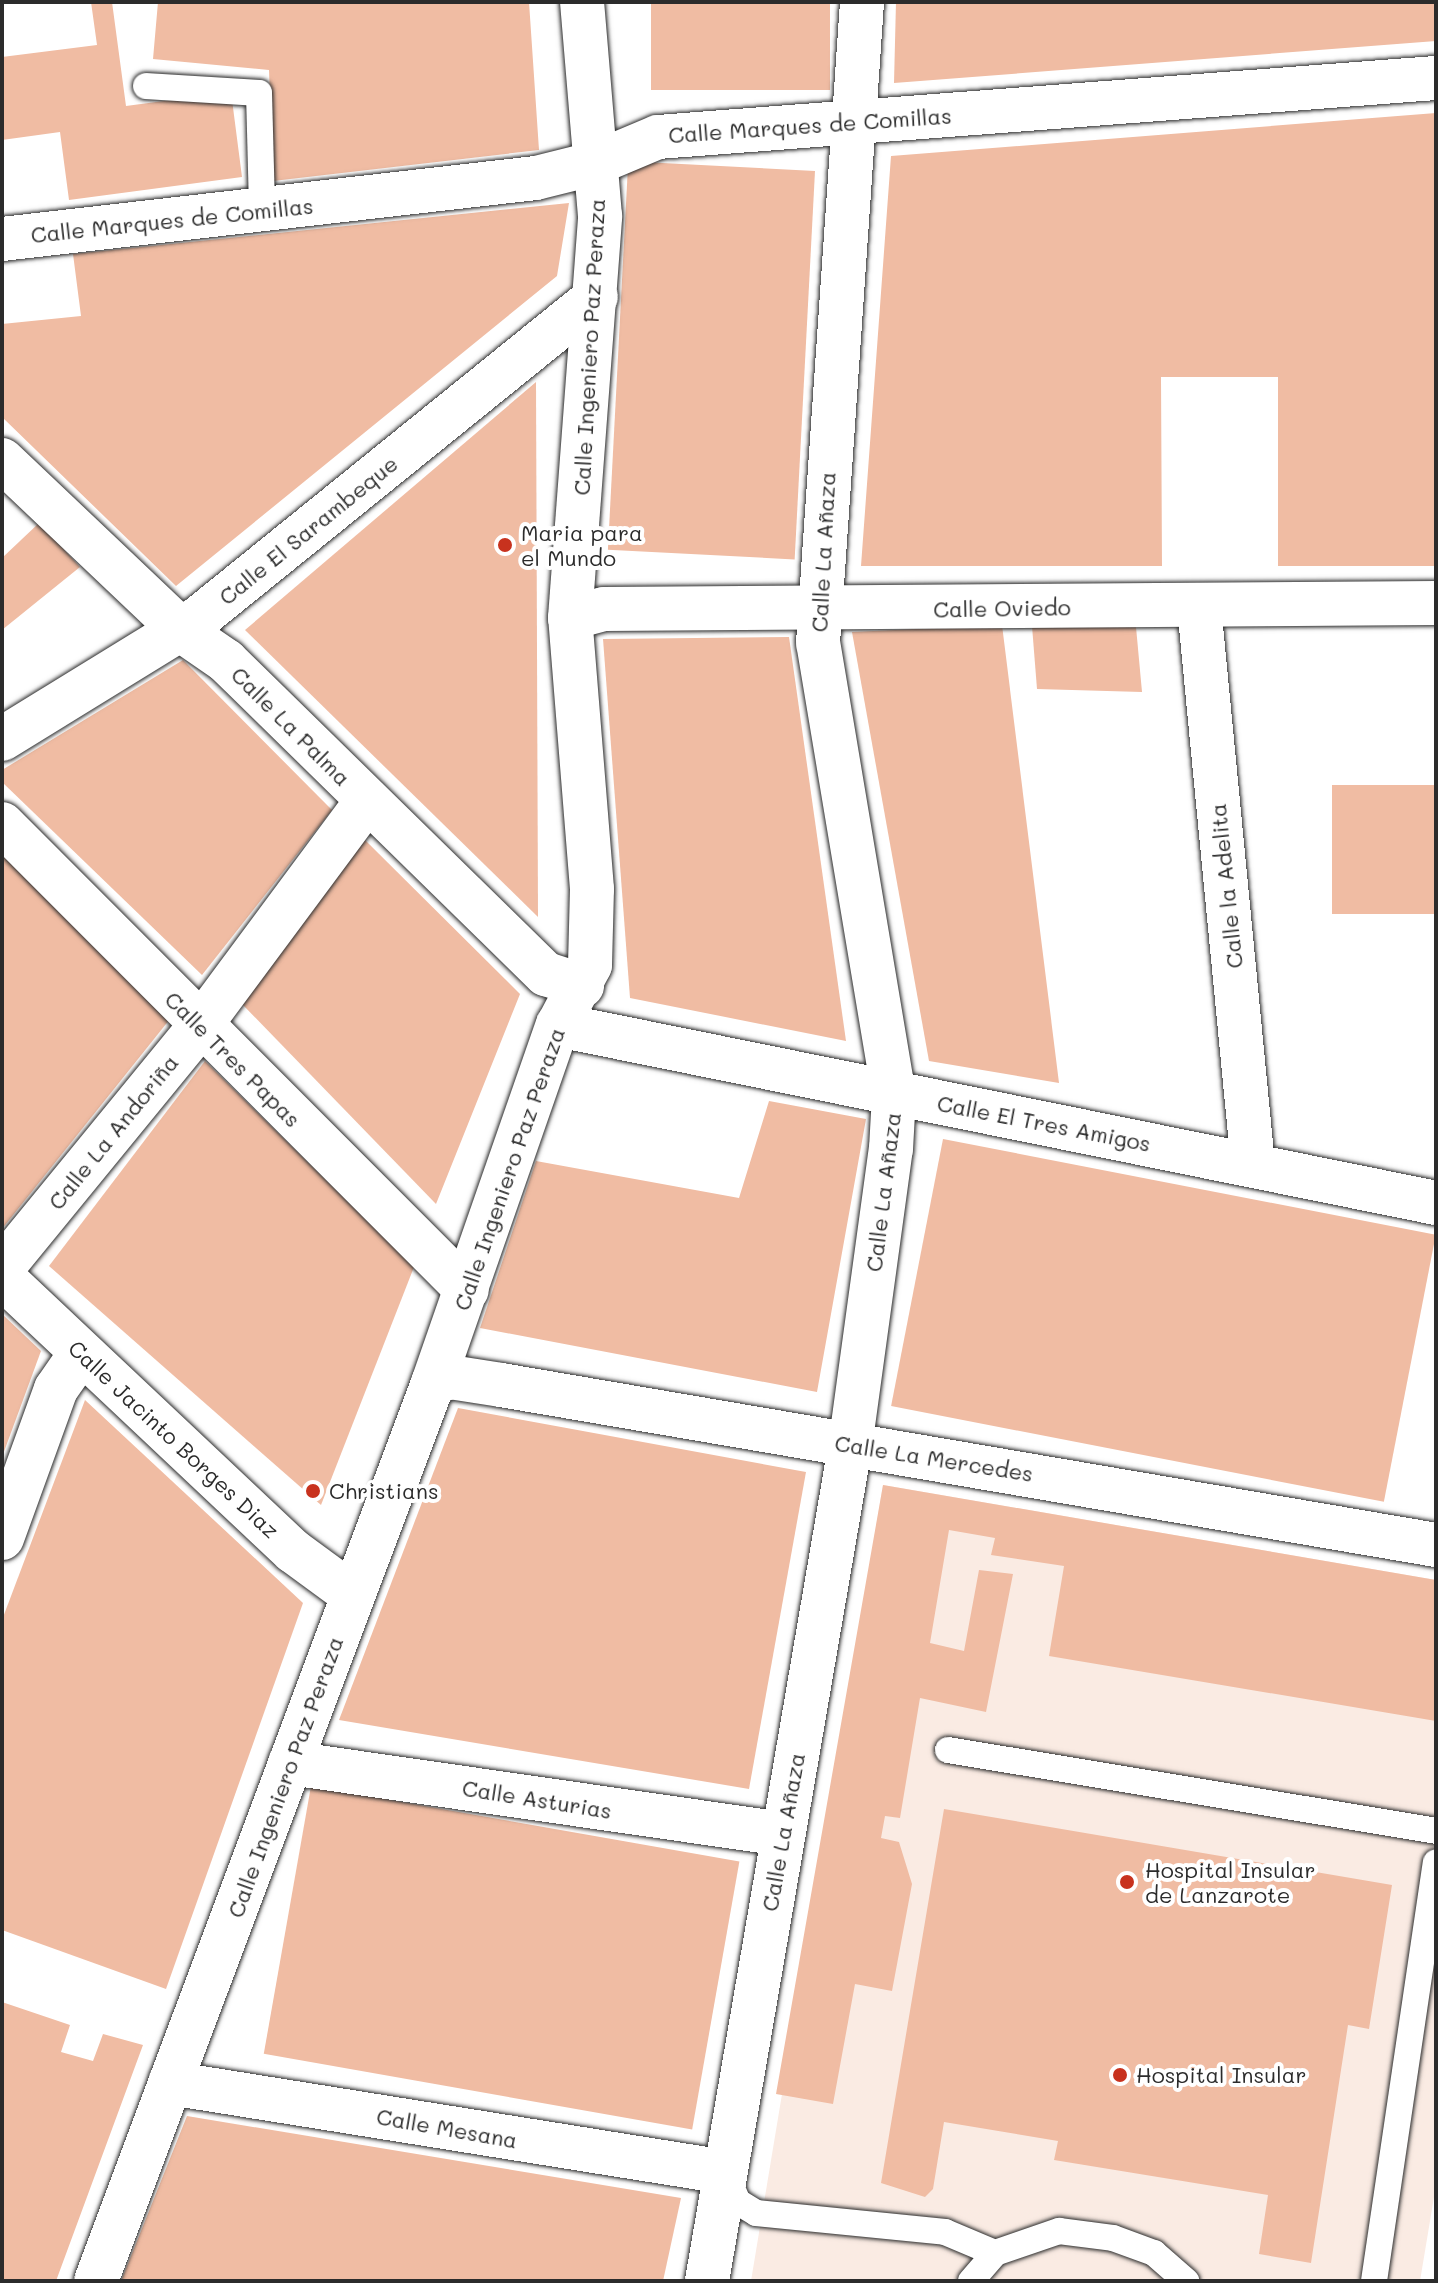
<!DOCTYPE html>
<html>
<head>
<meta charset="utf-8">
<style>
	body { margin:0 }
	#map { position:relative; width:1438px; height:2283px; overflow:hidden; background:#fff; font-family:Mali,sans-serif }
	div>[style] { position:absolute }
	.built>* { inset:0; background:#faebe3 }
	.building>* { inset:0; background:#f0bca3; transform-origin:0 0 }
	.roads { filter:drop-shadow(0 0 2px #2b2b2b) drop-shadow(0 0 2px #2b2b2b) }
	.lane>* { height:26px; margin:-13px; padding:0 13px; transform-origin:13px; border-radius:13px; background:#fff }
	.street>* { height:44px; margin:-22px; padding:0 22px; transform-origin:22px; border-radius:22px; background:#fff }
	.dots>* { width:22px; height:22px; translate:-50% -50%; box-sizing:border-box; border:4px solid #fff; border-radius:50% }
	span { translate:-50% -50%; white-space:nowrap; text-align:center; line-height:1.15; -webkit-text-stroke:8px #fff; paint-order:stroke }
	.street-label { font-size:22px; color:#2b2b2b }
	.poi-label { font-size:22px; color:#2b2b2b }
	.left { translate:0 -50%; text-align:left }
	.frame { position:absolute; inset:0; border:4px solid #2b2b2b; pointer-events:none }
</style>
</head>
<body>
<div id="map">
	<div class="built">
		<i style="clip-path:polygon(883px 1485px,1436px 1580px,1436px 2185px,1420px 2281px,751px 2281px)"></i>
	</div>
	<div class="building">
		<i style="clip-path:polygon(91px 2px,112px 2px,126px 106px,231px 92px,242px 177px,69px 200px,60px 132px,2px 140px,2px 57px,97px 45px)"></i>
		<i style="clip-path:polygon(158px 2px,529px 2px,539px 150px,273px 181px,269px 70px,153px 59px)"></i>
		<i style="left:651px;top:2px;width:179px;height:88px"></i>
		<i style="clip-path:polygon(896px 2px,1436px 2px,1436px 41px,894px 83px)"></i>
		<i style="clip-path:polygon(1436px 113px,1436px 566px,1278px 566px,1278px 377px,1161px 377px,1162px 566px,861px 566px,891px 156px)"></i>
		<i style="left:815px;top:171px;width:389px;height:187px;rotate:93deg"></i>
		<i style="clip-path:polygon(569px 203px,557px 276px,176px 586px,2px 417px,2px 324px,81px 316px,73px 254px)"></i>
		<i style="clip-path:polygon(536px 382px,538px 917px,245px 630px)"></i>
		<i style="clip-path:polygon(39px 523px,80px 567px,2px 630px,2px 558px)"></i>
		<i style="clip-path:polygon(1002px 625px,1059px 1083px,929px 1061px,852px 632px)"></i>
		<i style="clip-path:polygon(1032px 626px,1136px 627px,1142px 692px,1037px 689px)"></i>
		<i style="clip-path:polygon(789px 637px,846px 1041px,630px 998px,603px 639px)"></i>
		<i style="clip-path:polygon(183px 660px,332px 810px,202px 975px,2px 782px,2px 770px)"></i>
		<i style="left:1436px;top:785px;width:129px;height:104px;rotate:90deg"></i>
		<i style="clip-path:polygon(365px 840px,520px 994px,436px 1204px,242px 1004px)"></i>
		<i style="clip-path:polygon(2px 854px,170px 1019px,2px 1229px)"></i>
		<i style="clip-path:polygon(205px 1061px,414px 1267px,321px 1505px,49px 1266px)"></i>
		<i style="clip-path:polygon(769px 1101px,866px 1119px,817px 1392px,480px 1328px,536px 1161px,739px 1198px)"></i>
		<i style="left:943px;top:1139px;width:502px;height:272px;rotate:11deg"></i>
		<i style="clip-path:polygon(2px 1314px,41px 1351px,2px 1457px)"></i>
		<i style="clip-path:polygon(85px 1400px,303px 1603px,166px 1989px,2px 1930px,2px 1620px)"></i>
		<i style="clip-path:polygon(458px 1408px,806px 1472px,749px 1789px,339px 1720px)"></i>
		<i style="clip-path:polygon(883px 1485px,1436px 1580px,1436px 1721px,1049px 1656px,1064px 1566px,991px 1555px,995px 1538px,949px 1530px,930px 1643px,964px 1651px,979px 1570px,1013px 1574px,986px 1712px,920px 1698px,900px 1818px,885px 1816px,881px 1838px,899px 1842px,912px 1884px,892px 1991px,855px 1984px,833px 2104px,776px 2094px)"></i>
		<i style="left:311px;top:1786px;width:435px;height:272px;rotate:10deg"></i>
		<i style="clip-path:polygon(944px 1809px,1392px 1885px,1369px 2029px,1348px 2025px,1311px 2263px,1259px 2254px,1268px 2195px,1054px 2160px,1058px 2141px,944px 2122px,933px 2189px,925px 2197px,881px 2183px)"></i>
		<i style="clip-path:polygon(2px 2002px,70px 2025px,61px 2052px,93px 2061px,103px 2034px,143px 2045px,56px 2281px,2px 2281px)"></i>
		<i style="clip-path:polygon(187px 2116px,681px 2198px,663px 2281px,121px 2281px)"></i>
	</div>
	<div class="roads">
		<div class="lane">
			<i style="left:146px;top:86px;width:113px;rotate:3.5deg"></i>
			<i style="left:259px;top:93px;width:118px;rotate:88.5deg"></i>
			<i style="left:948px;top:1750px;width:495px;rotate:9.4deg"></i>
			<i style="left:726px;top:2174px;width:30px;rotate:67deg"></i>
			<i style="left:738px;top:2202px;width:21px;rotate:31deg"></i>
			<i style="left:756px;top:2213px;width:190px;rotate:5.7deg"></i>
			<i style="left:945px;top:2232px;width:54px;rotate:22.8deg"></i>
			<i style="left:995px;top:2253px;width:68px;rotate:-19deg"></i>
			<i style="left:1059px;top:2231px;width:54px;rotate:7.4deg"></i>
			<i style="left:1113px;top:2238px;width:44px;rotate:20.1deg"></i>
			<i style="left:1154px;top:2253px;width:43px;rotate:41.2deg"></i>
			<i style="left:971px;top:2281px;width:37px;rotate:-49deg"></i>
			<i style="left:1374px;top:2281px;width:423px;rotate:-81.6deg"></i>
		</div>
		<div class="street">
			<i style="left:2px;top:239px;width:537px;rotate:-6.52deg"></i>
			<i style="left:536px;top:178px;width:62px;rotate:-14deg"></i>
			<i style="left:596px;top:163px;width:67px;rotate:-22.8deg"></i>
			<i style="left:658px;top:137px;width:780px;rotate:-4.34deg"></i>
			<i style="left:2px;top:460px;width:247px;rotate:43.5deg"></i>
			<i style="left:181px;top:630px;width:55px;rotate:34.6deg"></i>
			<i style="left:226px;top:661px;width:448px;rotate:44.4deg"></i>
			<i style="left:546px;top:974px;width:38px;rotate:18deg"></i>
			<i style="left:1199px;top:606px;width:562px;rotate:84.48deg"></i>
			<i style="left:570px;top:618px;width:35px;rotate:-15deg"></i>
			<i style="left:604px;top:609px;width:832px;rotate:-0.41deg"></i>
			<i style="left:2px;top:739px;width:233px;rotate:-31.6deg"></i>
			<i style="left:200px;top:617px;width:509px;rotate:-38.94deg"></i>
			<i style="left:2px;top:824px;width:658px;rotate:45.06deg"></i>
			<i style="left:558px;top:1025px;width:896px;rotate:11.46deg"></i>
			<i style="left:2px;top:1268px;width:311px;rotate:-50.7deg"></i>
			<i style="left:199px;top:1027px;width:280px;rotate:-53.4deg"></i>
			<i style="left:2px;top:1277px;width:400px;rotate:43.3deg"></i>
			<i style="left:293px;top:1551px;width:74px;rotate:36.3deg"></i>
			<i style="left:433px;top:1383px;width:18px;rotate:-19deg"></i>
			<i style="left:450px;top:1377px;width:52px;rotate:8.9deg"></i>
			<i style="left:501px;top:1385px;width:949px;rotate:9.71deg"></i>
			<i style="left:2px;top:1538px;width:158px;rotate:-70.1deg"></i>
			<i style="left:56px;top:1389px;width:44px;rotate:-55.2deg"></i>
			<i style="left:290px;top:1763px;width:498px;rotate:8.2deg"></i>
			<i style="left:170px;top:2083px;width:562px;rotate:9.11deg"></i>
			<i style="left:96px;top:2281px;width:959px;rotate:-69.43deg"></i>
			<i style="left:433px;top:1383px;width:379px;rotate:-70.8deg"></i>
			<i style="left:558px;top:1025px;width:68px;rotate:-61.9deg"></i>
			<i style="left:590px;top:965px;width:76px;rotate:-88.5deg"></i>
			<i style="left:592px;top:889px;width:272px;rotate:-94.6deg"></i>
			<i style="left:570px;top:618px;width:403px;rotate:-85.7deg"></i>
			<i style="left:600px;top:216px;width:215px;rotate:-94.8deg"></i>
			<i style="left:707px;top:2281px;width:846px;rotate:-80.27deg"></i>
			<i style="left:850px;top:1447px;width:301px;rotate:-82.2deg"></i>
			<i style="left:891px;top:1149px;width:53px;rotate:-86.8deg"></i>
			<i style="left:894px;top:1096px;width:459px;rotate:-99.5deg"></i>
			<i style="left:818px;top:643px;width:643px;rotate:-86.07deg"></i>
		</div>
	</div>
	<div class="dots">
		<i style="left:505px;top:545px;background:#c8321e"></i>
		<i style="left:313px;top:1491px;background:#c8321e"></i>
		<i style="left:1127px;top:1882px;background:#c8321e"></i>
		<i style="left:1120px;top:2075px;background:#c8321e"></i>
	</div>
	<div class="street-label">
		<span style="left:810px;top:125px;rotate:-4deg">Calle Marques de Comillas</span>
		<span style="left:172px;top:220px;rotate:-6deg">Calle Marques de Comillas</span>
		<span style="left:589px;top:347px;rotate:-87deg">Calle Ingeniero Paz Peraza</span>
		<span style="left:308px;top:530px;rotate:-39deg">Calle El Sarambeque</span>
		<span style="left:823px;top:552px;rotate:-87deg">Calle La Añaza</span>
		<span style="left:1002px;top:608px;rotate:-1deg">Calle Oviedo</span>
		<span style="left:291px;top:726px;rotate:45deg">Calle La Palma</span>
		<span style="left:1226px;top:886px;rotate:-96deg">Calle la Adelita</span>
		<span style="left:233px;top:1059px;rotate:45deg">Calle Tres Papas</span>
		<span style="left:1044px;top:1123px;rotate:11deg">Calle El Tres Amigos</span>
		<span style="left:113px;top:1132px;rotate:-51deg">Calle La Andoriña</span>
		<span style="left:509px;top:1169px;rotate:-71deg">Calle Ingeniero Paz Peraza</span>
		<span style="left:883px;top:1192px;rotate:-83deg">Calle La Añaza</span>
		<span style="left:174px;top:1439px;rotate:43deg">Calle Jacinto Borges Diaz</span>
		<span style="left:934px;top:1458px;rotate:9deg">Calle La Mercedes</span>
		<span style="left:285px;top:1777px;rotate:-70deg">Calle Ingeniero Paz Peraza</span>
		<span style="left:537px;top:1799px;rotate:9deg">Calle Asturias</span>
		<span style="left:783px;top:1832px;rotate:-80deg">Calle La Añaza</span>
		<span style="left:447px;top:2128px;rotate:10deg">Calle Mesana</span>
	</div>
	<div class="poi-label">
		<span class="left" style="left:521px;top:545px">Maria para<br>el Mundo</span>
		<span class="left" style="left:329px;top:1491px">Christians</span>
		<span class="left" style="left:1145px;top:1882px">Hospital Insular<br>de Lanzarote</span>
		<span class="left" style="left:1136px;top:2075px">Hospital Insular</span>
	</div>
	<div class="frame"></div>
</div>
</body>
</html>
